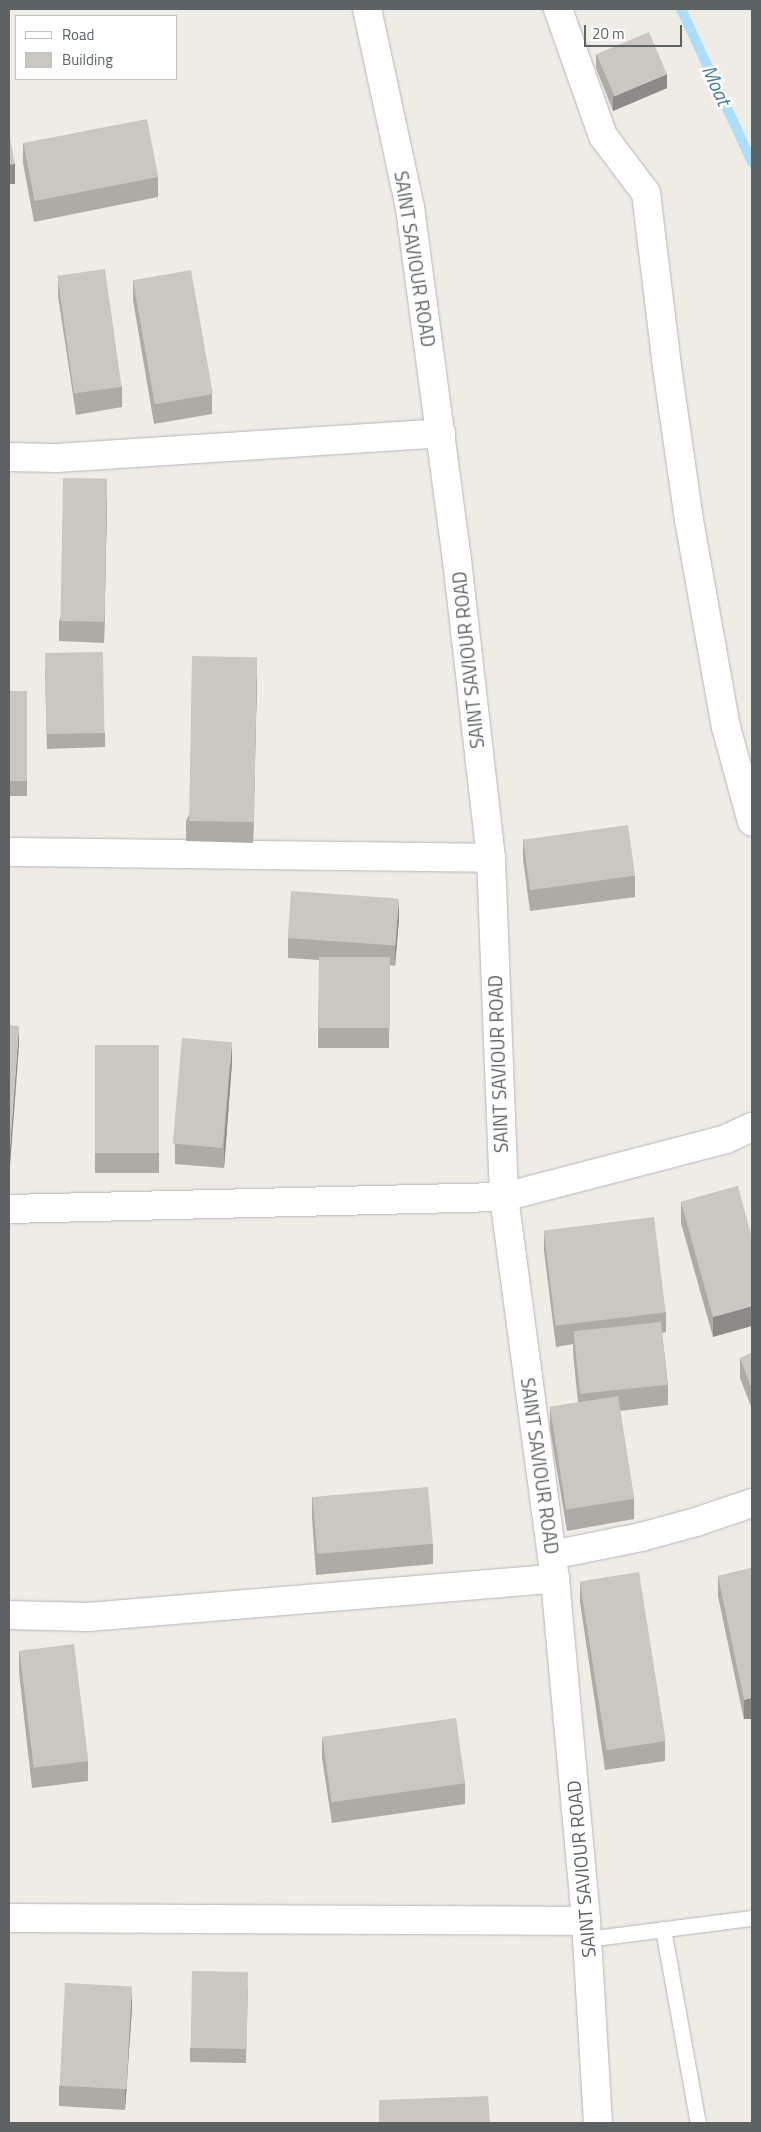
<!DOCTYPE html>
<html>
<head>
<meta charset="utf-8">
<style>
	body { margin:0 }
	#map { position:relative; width:761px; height:2132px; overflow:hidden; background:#efece6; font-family:"Titillium Web",sans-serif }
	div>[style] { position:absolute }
	.stream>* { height:10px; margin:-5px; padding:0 5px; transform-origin:5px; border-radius:5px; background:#aadffb }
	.roads { filter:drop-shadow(0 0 1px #b3b6ba) drop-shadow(0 0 1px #b3b6ba) }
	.service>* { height:15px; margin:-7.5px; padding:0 7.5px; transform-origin:7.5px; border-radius:7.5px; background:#fff }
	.minor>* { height:28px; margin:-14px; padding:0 14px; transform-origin:14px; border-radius:14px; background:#fff }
	.tertiary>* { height:28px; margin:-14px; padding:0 14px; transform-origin:14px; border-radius:14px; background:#fff }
	.wall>* { inset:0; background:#aeaba7; transform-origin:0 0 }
	.shaded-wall>* { inset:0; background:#8d8b88; transform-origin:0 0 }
	.building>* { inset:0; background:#cac7c2; transform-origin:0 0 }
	span { translate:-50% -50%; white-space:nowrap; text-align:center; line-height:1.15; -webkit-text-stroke:5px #fff; paint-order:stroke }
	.street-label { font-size:19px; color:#5d6265 }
	.water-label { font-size:20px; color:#437ca4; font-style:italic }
	.frame { position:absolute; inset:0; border:10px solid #5d6265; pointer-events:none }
	.legend { position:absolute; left:15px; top:15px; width:162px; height:65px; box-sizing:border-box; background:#fff; border:1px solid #bec0c1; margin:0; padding:6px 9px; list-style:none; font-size:15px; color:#5d6265 }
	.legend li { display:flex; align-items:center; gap:10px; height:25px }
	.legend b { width:25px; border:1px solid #bec0c1 }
	.scale { position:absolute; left:584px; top:25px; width:98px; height:22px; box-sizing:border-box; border:2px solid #5d6265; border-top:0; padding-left:6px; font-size:15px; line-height:18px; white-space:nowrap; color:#5d6265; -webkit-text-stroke:4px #fff; paint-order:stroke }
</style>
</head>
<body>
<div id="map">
	<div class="stream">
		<i style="left:681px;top:9px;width:169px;rotate:65.1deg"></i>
	</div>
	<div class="roads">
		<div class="service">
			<i style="left:663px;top:1929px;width:197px;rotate:79.8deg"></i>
			<i style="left:587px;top:1939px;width:166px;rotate:-7.3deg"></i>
		</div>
		<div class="minor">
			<i style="left:558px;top:9px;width:135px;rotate:70.5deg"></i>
			<i style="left:603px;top:136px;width:71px;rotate:53deg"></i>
			<i style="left:646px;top:193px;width:175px;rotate:83.1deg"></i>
			<i style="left:667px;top:367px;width:155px;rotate:81.8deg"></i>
			<i style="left:689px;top:520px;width:210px;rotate:79.9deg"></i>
			<i style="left:726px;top:727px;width:98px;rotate:74.7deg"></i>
			<i style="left:9px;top:457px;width:48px;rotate:1.2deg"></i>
			<i style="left:57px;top:458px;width:385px;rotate:-3.7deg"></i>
			<i style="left:9px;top:852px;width:482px;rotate:0.7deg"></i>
			<i style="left:9px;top:1209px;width:495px;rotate:-1.4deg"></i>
			<i style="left:504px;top:1197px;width:229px;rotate:-14.6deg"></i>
			<i style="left:726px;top:1139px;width:29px;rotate:-25deg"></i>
			<i style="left:552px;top:1555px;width:91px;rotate:-11.4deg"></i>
			<i style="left:641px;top:1537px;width:57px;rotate:-15.3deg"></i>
			<i style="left:696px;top:1522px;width:59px;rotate:-18.7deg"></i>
			<i style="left:9px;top:1615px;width:79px;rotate:1.5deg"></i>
			<i style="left:88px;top:1617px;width:469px;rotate:-4.7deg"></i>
			<i style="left:9px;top:1918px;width:577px;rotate:0.3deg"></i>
		</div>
		<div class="tertiary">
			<i style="left:367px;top:9px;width:204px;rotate:77.8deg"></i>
			<i style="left:410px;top:208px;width:355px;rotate:82.4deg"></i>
			<i style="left:457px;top:560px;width:300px;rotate:83.5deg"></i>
			<i style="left:491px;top:858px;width:339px;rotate:87.8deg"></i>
			<i style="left:504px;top:1197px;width:385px;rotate:82.4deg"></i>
			<i style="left:555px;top:1579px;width:343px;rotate:84.8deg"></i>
			<i style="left:586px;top:1921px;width:202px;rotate:86.6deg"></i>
		</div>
	</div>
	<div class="wall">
		<i style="clip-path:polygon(596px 54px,667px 88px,613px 111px,596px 68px)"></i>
		<i style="clip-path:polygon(23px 143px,158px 177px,158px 197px,34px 222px,23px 163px)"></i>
		<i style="clip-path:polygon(58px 276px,122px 387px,122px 407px,76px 415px,58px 296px)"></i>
		<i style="clip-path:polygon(133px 280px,212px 394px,212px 414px,154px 424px,133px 300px)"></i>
		<i style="clip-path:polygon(107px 499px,104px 643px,59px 641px,59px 621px)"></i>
		<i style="clip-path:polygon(45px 668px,105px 733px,105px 747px,47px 749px)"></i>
		<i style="clip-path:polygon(257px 677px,253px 843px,186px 841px,186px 821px)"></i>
		<i style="left:9px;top:691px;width:18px;height:105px"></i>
		<i style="clip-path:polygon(523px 839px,635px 876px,635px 897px,530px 911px,523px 859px)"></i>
		<i style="clip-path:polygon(399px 919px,395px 966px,390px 965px,389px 1048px,318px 1048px,319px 960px,288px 958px,288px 938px)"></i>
		<i style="left:95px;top:1045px;width:64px;height:128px"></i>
		<i style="clip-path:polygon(232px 1062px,224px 1168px,175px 1164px,175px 1144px)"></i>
		<i style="clip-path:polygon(738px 1186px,713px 1337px,681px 1223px,681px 1202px)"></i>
		<i style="clip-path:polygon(544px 1231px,666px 1312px,666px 1332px,662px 1333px,668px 1385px,668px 1405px,620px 1411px,634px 1499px,634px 1519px,567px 1531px,550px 1428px,550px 1408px,578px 1403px,573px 1352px,573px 1344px,556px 1347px,544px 1251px)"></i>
		<i style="clip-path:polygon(752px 1353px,752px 1409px,740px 1378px,740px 1358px)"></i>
		<i style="clip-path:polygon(312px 1497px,433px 1544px,433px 1564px,316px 1575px,312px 1518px)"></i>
		<i style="clip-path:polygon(752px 1568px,744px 1720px,718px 1596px,718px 1576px)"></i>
		<i style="clip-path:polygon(580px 1582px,665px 1741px,665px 1761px,605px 1770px,580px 1602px)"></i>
		<i style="clip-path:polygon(19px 1651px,88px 1761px,88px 1781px,32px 1788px,19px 1672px)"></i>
		<i style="clip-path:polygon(322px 1738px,465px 1783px,465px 1804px,332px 1823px,322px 1758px)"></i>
		<i style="clip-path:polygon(248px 1986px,246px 2063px,190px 2062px,190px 2048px)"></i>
		<i style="clip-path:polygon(132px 2007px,125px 2110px,59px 2106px,59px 2086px)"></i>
	</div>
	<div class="shaded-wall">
		<i style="clip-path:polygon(667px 74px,667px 88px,613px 111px,613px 96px)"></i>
		<i style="left:15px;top:164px;width:20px;height:6px;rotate:90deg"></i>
		<i style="clip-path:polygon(107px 479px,107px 499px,104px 643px,104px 623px)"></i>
		<i style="clip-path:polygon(257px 657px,257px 677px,253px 843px,253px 823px)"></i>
		<i style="clip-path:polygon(399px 899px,399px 919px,395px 966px,395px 945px)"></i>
		<i style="clip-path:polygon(19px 1026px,19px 1046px,9px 1180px,9px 1160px)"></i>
		<i style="clip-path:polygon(232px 1042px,232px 1062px,224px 1168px,224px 1147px)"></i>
		<i style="clip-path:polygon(752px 1306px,752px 1326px,713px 1337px,713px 1317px)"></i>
		<i style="left:752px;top:1698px;width:21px;height:8px;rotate:90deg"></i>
		<i style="clip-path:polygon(132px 1987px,132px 2007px,125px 2110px,125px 2090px)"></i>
	</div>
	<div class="building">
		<i style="left:649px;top:32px;width:46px;height:57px;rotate:67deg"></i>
		<i style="left:147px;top:119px;width:59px;height:126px;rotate:79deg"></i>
		<i style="clip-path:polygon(9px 133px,15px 164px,9px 165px)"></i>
		<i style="left:105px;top:269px;width:119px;height:48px;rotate:82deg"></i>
		<i style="left:191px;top:270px;width:126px;height:59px;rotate:80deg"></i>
		<i style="left:63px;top:478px;width:44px;height:143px;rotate:1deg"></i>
		<i style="left:103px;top:652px;width:81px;height:58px;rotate:89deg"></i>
		<i style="left:192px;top:656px;width:65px;height:165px;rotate:1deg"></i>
		<i style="left:9px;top:691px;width:18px;height:90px"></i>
		<i style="left:628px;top:825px;width:51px;height:106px;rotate:82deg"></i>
		<i style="left:291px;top:891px;width:108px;height:47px;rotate:4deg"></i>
		<i style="left:319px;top:957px;width:71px;height:71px"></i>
		<i style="clip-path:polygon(9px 1025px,19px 1026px,9px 1160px)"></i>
		<i style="left:182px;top:1038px;width:50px;height:106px;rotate:5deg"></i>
		<i style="left:95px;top:1045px;width:64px;height:108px"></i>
		<i style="clip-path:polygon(738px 1186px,752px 1238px,752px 1306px,713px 1317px,681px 1202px)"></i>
		<i style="left:654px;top:1217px;width:96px;height:111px;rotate:83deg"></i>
		<i style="left:661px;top:1322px;width:63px;height:88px;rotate:84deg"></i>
		<i style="clip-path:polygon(752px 1353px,752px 1389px,740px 1358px)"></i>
		<i style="left:618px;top:1396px;width:104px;height:69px;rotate:81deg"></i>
		<i style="left:428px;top:1487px;width:57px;height:116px;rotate:85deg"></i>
		<i style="clip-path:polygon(752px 1568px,752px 1698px,744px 1700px,718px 1576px)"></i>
		<i style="left:639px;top:1572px;width:171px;height:60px;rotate:81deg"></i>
		<i style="left:74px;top:1644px;width:118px;height:55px;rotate:83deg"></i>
		<i style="left:456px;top:1718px;width:66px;height:135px;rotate:82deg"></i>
		<i style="left:192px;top:1971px;width:56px;height:77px;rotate:1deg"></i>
		<i style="left:65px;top:1983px;width:67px;height:103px;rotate:3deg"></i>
		<i style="clip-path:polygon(488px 2096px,490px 2123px,379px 2123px,379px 2100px)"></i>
	</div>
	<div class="street-label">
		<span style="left:415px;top:259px;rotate:81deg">SAINT SAVIOUR ROAD</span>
		<span style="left:468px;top:660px;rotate:-96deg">SAINT SAVIOUR ROAD</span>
		<span style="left:498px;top:1064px;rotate:-92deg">SAINT SAVIOUR ROAD</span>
		<span style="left:540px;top:1466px;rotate:82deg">SAINT SAVIOUR ROAD</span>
		<span style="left:581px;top:1869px;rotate:-95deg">SAINT SAVIOUR ROAD</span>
	</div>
	<div class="water-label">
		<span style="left:717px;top:85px;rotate:65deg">Moat</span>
	</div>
	<div class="frame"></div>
	<ul class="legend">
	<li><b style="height:6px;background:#fff"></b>Road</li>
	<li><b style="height:14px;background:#cac7c2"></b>Building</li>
	</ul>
	<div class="scale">20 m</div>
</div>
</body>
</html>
